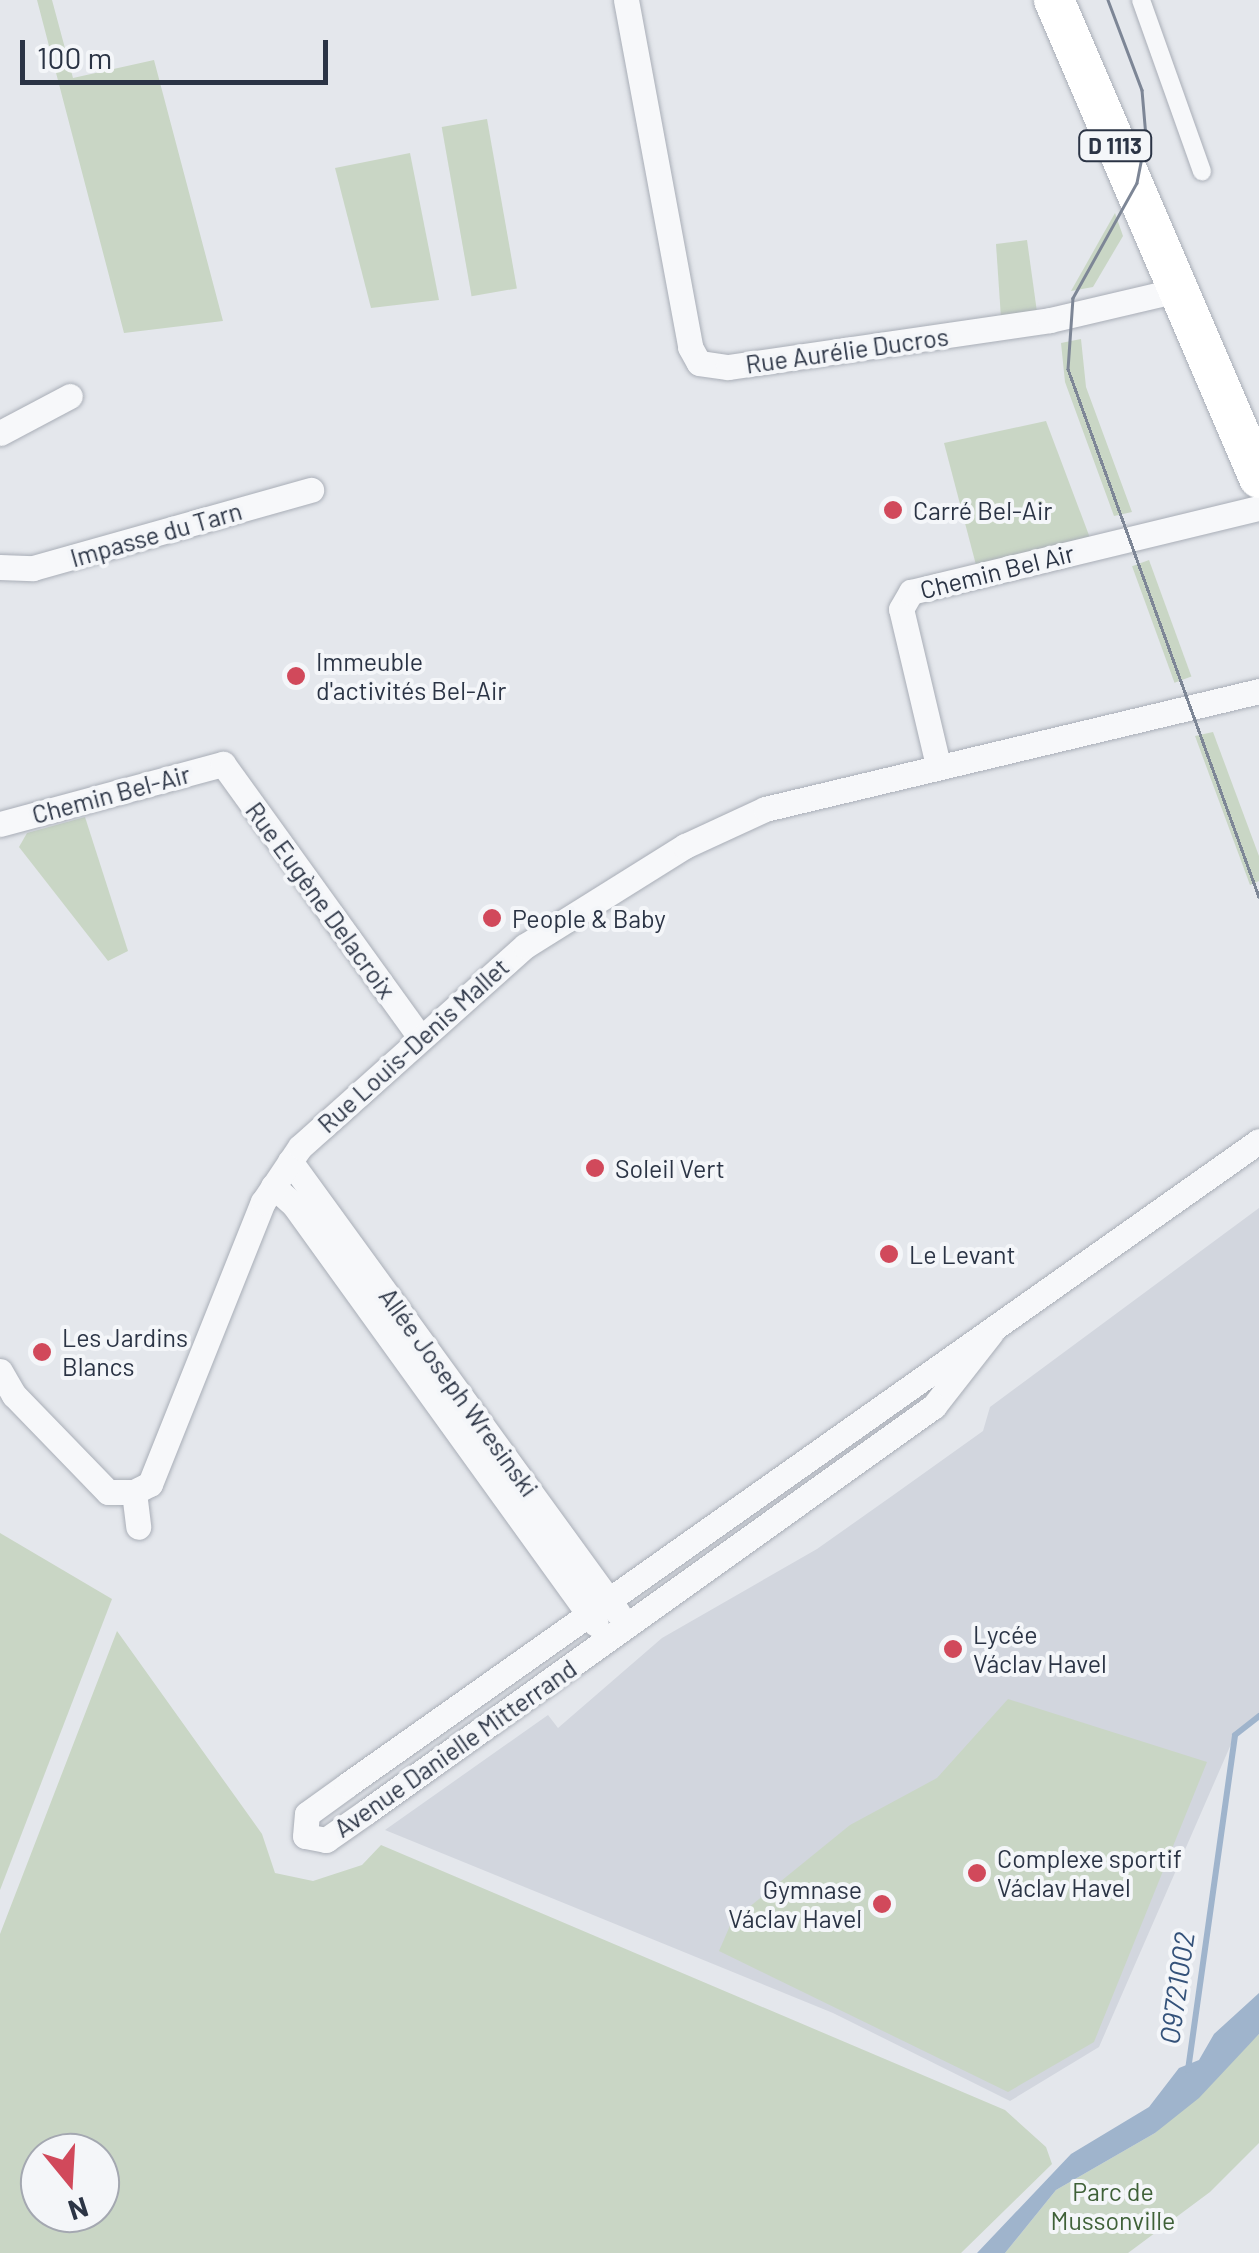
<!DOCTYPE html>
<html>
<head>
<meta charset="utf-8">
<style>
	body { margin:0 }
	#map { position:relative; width:1259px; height:2253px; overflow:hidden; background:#e4e7ec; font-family:Barlow,sans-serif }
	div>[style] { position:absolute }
	.built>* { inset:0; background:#d2d6de }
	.green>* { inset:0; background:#c9d6c5; transform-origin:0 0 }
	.water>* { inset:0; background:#9fb4cc }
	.stream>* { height:6px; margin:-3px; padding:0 3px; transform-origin:3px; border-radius:3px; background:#9fb4cc }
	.roads { filter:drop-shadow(0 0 2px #a9aeb7) drop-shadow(0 0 2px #a9aeb7) }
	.pedestrian>* { height:18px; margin:-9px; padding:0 9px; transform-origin:9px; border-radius:9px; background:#f7f8fa }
	.minor>* { height:25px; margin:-12.5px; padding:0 12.5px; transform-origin:12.5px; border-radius:12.5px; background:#f7f8fa }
	.primary>* { height:40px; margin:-20px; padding:0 20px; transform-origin:20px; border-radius:20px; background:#fff }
	.tram>* { height:2.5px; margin:-1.25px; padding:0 1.25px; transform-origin:1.25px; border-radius:1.25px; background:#7d8696 }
	.dots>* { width:28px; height:28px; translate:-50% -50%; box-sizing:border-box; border:5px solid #f4f6f9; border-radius:50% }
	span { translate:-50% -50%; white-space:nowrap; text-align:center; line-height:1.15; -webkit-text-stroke:8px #f4f6f9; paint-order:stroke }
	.shield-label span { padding:2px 8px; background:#f4f6f9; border:2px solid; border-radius:8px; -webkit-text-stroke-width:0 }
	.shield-label { font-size:22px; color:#2b3445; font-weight:700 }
	.street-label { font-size:25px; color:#2b3445 }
	.poi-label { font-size:25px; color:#2b3445 }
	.left { translate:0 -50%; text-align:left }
	.right { translate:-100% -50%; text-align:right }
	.park-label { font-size:25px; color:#3f6138 }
	.water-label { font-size:28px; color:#34527a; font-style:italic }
	.north { position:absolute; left:20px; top:2133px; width:100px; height:100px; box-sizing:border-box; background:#f4f6f9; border:2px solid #a4a8b1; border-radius:50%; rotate:162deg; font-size:28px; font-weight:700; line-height:40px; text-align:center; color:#2b3445 }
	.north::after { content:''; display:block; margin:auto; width:35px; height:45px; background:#d1495b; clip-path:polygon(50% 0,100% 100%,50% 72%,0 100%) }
	.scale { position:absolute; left:20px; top:40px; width:308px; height:45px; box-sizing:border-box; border:5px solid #2b3445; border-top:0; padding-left:12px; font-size:30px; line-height:35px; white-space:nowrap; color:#2b3445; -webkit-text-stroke:8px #f4f6f9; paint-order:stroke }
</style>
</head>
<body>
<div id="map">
	<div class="built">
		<i style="clip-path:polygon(1259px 1208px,1259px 1717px,1235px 1735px,1099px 2047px,1010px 2101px,833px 2013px,385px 1830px,548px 1715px,558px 1728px,662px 1638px,817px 1549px,892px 1496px,983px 1431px,990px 1407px)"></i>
	</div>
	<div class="green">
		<i style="clip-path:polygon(37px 0,52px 0,73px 78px,154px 60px,223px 321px,124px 333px)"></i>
		<i style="left:487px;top:119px;width:172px;height:46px;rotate:80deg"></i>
		<i style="clip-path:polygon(410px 153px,439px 300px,371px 308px,335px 168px)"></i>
		<i style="clip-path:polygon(1115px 213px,1123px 236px,1093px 287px,1071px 291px)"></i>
		<i style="clip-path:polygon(1027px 240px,1037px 312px,1001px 318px,996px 244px)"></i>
		<i style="clip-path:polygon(1081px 339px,1086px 387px,1132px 512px,1114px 516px,1065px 382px,1061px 343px)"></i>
		<i style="clip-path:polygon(1046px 421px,1090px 538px,976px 565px,944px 443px)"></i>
		<i style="left:1149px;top:560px;width:124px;height:18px;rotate:70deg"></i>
		<i style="clip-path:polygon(1213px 732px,1259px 856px,1259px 881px,1250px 885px,1195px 736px)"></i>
		<i style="clip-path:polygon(85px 817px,128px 951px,108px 961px,19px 847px,27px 833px)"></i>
		<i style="clip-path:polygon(0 1533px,112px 1599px,0 1890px)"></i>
		<i style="clip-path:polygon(evenodd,117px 1631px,262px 1834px,275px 1873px,313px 1881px,362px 1865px,381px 1845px,1005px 2110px,1046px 2147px,1052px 2164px,961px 2253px,0 2253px,0 1934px,117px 1631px,100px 2153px,100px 2213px,40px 2213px,40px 2153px,100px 2153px)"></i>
		<i style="clip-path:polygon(1008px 1699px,1207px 1762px,1094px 2042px,1008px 2092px,719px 1951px,732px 1921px,850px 1825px,937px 1778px)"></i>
		<i style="clip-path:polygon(1259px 2034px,1259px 2143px,1210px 2192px,1128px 2253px,1005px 2253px,1056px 2190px,1155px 2133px)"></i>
	</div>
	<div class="water">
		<i style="clip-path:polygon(1259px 1993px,1259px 2034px,1199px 2098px,1155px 2133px,1056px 2190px,1005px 2253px,977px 2253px,1071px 2154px,1149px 2107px,1179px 2068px,1199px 2060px,1214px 2034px)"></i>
	</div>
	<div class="stream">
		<i style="left:1188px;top:2070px;width:338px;rotate:-82deg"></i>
		<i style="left:1235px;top:1735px;width:31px;rotate:-38deg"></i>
	</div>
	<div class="roads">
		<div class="pedestrian">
			<i style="left:1141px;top:0;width:182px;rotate:70.4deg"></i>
		</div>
		<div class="minor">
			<i style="left:626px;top:0;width:353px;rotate:79.5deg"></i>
			<i style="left:690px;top:347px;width:18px;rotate:61deg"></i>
			<i style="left:699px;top:363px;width:29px;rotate:8deg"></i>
			<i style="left:728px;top:367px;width:325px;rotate:-8.3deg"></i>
			<i style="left:1050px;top:320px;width:136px;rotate:-13.2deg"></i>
			<i style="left:0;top:433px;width:79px;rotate:-27.9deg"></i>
			<i style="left:0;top:567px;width:33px;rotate:2deg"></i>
			<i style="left:33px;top:568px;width:289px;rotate:-15.7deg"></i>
			<i style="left:938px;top:765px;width:160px;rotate:-103.3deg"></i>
			<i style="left:901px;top:609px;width:20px;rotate:-60deg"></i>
			<i style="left:911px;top:592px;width:358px;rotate:-13.6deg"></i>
			<i style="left:0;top:824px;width:231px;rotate:-15.1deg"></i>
			<i style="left:223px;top:764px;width:337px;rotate:54.2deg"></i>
			<i style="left:290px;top:1161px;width:558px;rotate:54.03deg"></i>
			<i style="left:273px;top:1186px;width:28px;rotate:42deg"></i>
			<i style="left:294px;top:1205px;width:516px;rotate:54.22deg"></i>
			<i style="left:991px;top:1333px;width:93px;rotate:128deg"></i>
			<i style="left:934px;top:1406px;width:698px;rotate:144.44deg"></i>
			<i style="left:366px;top:1812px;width:49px;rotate:145deg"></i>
			<i style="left:326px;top:1840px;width:21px;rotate:-169deg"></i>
			<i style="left:305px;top:1836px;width:22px;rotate:-85deg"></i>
			<i style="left:307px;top:1814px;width:49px;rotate:-35.9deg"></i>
			<i style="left:347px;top:1785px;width:1116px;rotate:-35.23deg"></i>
			<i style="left:0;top:1371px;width:28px;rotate:60deg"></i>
			<i style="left:14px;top:1395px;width:135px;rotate:45.9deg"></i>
			<i style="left:108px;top:1492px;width:26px"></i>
			<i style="left:134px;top:1492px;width:18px;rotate:-27deg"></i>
			<i style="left:150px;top:1484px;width:304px;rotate:-68.2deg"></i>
			<i style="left:263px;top:1202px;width:66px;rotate:-56.1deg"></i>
			<i style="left:300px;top:1147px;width:302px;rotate:-41.8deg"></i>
			<i style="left:525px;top:946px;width:189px;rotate:-32deg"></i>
			<i style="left:685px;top:846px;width:88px;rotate:-24.8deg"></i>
			<i style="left:765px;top:809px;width:508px;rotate:-13.43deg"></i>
			<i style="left:134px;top:1492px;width:35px;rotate:83deg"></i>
		</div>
		<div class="primary">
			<i style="left:1054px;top:0;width:520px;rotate:66.79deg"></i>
		</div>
	</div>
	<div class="tram">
		<i style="left:1108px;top:0;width:96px;rotate:69.3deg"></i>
		<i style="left:1142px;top:90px;width:47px;rotate:85.1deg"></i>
		<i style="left:1146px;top:137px;width:47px;rotate:101.1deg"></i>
		<i style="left:1137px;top:183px;width:132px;rotate:119.1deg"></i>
		<i style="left:1073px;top:298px;width:71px;rotate:94deg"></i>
		<i style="left:1068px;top:369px;width:561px;rotate:70.11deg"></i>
	</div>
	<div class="dots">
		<i style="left:893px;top:510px;background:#d1495b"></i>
		<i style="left:296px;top:676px;background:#d1495b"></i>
		<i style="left:492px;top:918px;background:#d1495b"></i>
		<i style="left:595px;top:1168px;background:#d1495b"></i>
		<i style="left:889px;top:1254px;background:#d1495b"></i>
		<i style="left:42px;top:1352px;background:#d1495b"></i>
		<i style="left:953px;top:1649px;background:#d1495b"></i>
		<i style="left:977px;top:1873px;background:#d1495b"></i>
		<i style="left:882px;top:1904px;background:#d1495b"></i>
	</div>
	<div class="shield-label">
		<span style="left:1115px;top:146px">D 1113</span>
	</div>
	<div class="street-label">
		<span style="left:847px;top:350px;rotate:-8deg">Rue Aurélie Ducros</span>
		<span style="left:156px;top:534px;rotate:-16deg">Impasse du Tarn</span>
		<span style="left:997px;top:571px;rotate:-14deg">Chemin Bel Air</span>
		<span style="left:111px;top:794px;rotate:-15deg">Chemin Bel-Air</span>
		<span style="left:321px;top:900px;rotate:54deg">Rue Eugène Delacroix</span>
		<span style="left:413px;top:1045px;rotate:-42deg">Rue Louis-Denis Mallet</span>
		<span style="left:459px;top:1392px;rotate:54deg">Allée Joseph Wresinski</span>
		<span style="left:455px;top:1748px;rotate:-35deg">Avenue Danielle Mitterrand</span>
	</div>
	<div class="poi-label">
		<span class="left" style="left:913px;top:510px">Carré Bel-Air</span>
		<span class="left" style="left:316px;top:676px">Immeuble<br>d'activités Bel-Air</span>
		<span class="left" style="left:512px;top:918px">People &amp; Baby</span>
		<span class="left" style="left:615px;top:1168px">Soleil Vert</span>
		<span class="left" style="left:909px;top:1254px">Le Levant</span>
		<span class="left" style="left:62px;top:1352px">Les Jardins<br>Blancs</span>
		<span class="left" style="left:973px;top:1649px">Lycée<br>Václav Havel</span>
		<span class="left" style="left:997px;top:1873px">Complexe sportif<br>Václav Havel</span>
		<span class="right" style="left:862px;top:1904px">Gymnase<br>Václav Havel</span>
	</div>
	<div class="park-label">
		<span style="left:1113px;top:2206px">Parc de<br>Mussonville</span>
	</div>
	<div class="water-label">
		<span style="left:1176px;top:1988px;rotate:-82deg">O9721002</span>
	</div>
	<div class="north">N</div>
	<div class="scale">100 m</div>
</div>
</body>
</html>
